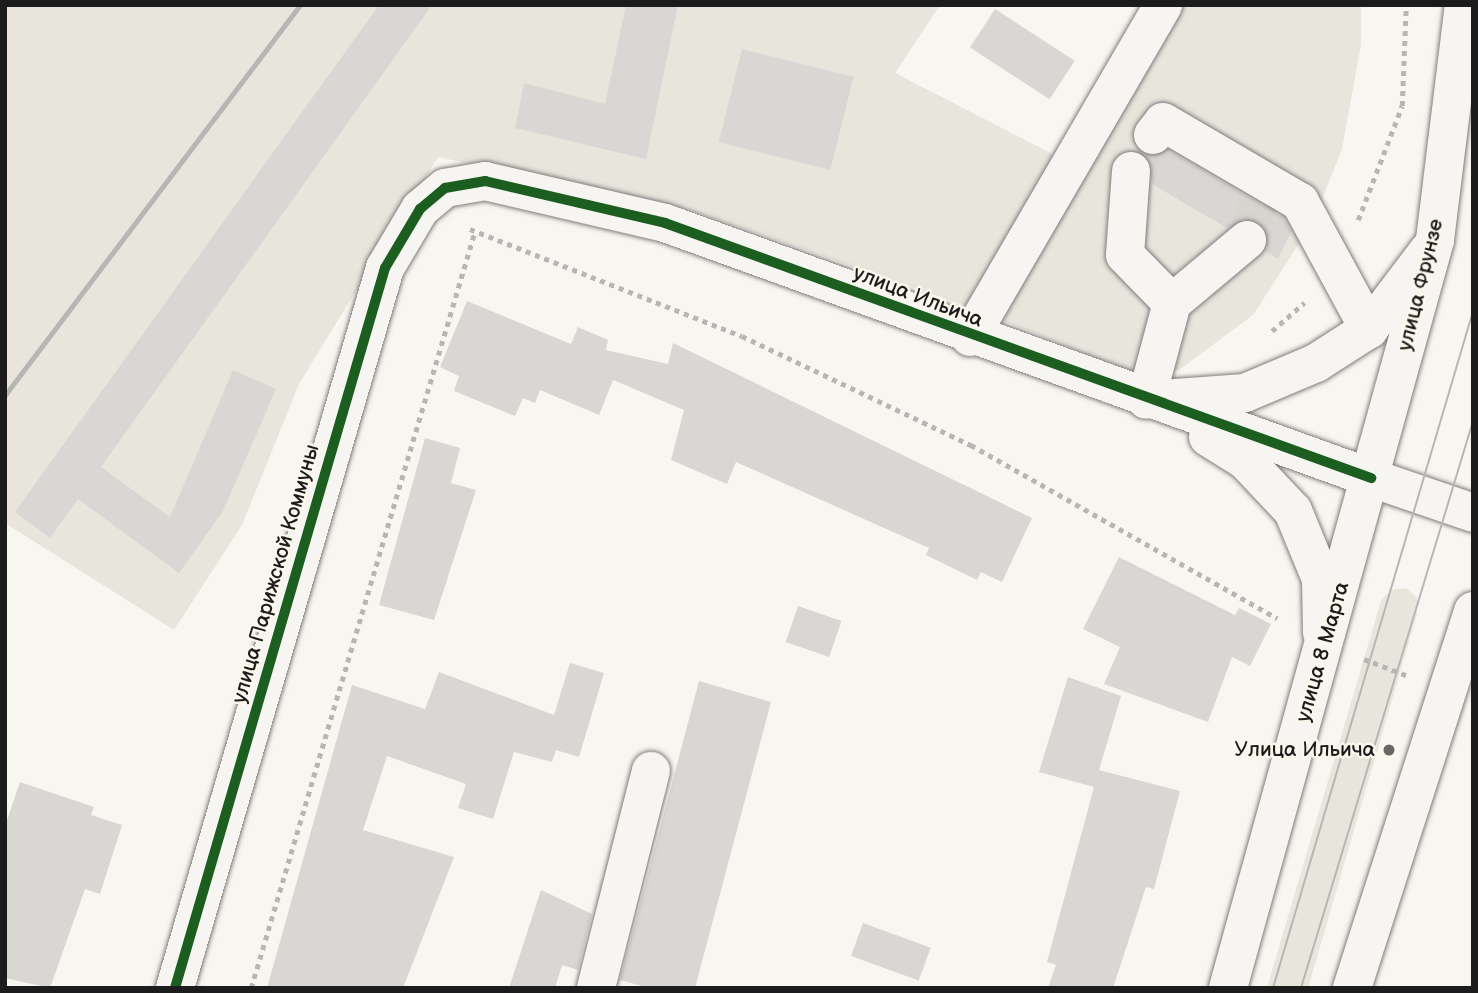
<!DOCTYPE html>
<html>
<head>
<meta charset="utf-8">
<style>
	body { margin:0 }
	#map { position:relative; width:1478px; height:993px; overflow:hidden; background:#f8f6f0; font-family:"Balsamiq Sans",sans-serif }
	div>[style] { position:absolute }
	.built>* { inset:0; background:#e8e5dd }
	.building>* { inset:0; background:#d9d7d3; transform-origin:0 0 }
	.minor-tunnel>* { height:38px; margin-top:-19px; transform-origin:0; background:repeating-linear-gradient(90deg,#d7d5d0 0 38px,transparent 0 57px) }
	.path>* { height:4.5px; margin-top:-2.25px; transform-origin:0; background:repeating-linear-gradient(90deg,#b7b6b4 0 5px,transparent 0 10px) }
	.roads { filter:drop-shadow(0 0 2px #7f7e7b) drop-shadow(0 0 2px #7f7e7b) }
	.minor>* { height:38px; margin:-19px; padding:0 19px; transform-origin:19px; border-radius:19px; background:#f6f5f1 }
	.major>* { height:38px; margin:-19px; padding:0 19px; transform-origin:19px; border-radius:19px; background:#f6f5f1 }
	.tram>* { height:2px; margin:-1px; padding:0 1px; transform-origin:1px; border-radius:1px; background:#b7b6b4 }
	.rail>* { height:5px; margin:-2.5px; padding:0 2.5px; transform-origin:2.5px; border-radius:2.5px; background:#b7b6b4 }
	.cycleway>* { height:10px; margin:-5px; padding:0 5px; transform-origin:5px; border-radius:5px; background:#1b5e20 }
	.dots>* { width:19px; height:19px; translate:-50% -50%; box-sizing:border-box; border:4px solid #fbf7ec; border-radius:50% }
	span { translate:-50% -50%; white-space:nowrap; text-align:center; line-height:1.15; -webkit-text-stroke:5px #fbf7ec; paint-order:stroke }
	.street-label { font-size:21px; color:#1c1c1c }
	.poi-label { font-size:21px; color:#1c1c1c }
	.right { translate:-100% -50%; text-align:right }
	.frame { position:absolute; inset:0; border:7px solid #1c1c1c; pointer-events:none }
</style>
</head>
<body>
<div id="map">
	<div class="built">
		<i style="clip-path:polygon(5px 5px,940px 5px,895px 73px,1066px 161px,1146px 5px,1361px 5px,1361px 45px,1342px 149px,1313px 222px,1253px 315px,1179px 370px,1131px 372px,959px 303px,687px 209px,438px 157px,299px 384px,242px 525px,174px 630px,5px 523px)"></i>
		<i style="clip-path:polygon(1406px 588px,1417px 598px,1417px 614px,1308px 988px,1267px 988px,1381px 601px,1390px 590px)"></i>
	</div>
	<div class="building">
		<i style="clip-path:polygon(379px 5px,432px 5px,101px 467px,170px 517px,233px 370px,276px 389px,223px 511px,179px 573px,78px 499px,50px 538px,15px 512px)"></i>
		<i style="clip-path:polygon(626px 5px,678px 5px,646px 159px,515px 128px,524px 83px,605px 104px)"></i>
		<i style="left:995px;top:9px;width:95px;height:46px;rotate:33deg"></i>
		<i style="left:742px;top:49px;width:115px;height:96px;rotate:14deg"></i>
		<i style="clip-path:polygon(1168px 150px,1284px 218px,1291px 232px,1278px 259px,1265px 251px,1268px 236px,1255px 220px,1227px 228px,1152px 184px,1145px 155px)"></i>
		<i style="clip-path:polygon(467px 301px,571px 344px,578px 327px,608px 340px,606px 350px,668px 364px,673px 343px,1032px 518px,1002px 582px,981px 572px,977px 580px,926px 555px,929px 548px,736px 462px,727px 484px,671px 460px,684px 410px,613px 380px,599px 415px,540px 390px,535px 403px,523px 398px,515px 416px,454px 391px,459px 376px,440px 367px)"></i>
		<i style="clip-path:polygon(425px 438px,460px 448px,451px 483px,476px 490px,434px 620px,379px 605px)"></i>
		<i style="clip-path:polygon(1119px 557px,1235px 615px,1239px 608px,1271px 624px,1250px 666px,1232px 657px,1208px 722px,1104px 684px,1120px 647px,1083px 629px)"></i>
		<i style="left:798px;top:606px;width:46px;height:38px;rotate:19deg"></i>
		<i style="clip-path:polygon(570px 663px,604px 673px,579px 757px,556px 750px,552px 762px,514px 752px,493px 819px,458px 808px,466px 784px,387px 756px,363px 830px,454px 857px,403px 988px,267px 988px,352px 685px,425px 709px,439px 672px,554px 715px)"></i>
		<i style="clip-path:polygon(1068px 677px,1121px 696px,1099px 770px,1180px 791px,1154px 889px,1146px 887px,1113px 988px,1048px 988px,1056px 965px,1047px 962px,1094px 787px,1039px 772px)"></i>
		<i style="clip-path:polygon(699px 681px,771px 702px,695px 988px,649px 988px,620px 980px)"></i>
		<i style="clip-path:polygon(20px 782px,94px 807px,91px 815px,122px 825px,100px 894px,85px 889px,50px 988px,5px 978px,5px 826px)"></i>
		<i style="clip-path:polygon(541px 890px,592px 914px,578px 970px,562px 965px,555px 988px,509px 988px)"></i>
		<i style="left:863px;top:923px;width:72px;height:35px;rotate:20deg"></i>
	</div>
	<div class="minor-tunnel">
		<i style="left:1247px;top:240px;width:42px;rotate:-73.3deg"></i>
	</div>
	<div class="path">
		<i style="left:1358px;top:220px;width:122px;rotate:-68.9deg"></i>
		<i style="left:1402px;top:106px;width:101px;rotate:-87.7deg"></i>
		<i style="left:470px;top:229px;width:292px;rotate:21.5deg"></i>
		<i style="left:742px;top:336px;width:254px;rotate:25.5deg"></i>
		<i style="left:971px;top:445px;width:352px;rotate:29.5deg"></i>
		<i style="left:1272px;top:331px;width:43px;rotate:-41.2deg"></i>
		<i style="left:1364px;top:659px;width:47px;rotate:21.1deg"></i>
		<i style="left:251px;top:988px;width:789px;rotate:-73.52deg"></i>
	</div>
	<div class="roads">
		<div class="minor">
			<i style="left:1153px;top:135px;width:16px;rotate:-52deg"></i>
			<i style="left:1163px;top:122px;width:159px;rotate:30.3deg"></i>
			<i style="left:1300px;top:202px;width:145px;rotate:61.5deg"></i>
			<i style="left:1131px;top:171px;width:84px;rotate:94.1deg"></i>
			<i style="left:1125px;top:255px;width:67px;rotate:45.6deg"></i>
			<i style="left:1172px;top:303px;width:100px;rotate:105deg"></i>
			<i style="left:1172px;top:303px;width:98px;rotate:-40deg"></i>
			<i style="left:970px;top:337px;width:384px;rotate:-59.8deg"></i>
			<i style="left:1162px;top:399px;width:83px;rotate:-4.1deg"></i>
			<i style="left:1245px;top:393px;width:77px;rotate:-22.9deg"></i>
			<i style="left:1316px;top:363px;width:63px;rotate:-32.7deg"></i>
			<i style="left:1369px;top:329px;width:98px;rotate:-52.9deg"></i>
			<i style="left:1208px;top:437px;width:44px;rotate:31.9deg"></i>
			<i style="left:1245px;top:460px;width:70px;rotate:46.7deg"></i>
			<i style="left:1293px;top:511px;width:74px;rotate:67.6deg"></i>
			<i style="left:1321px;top:579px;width:54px;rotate:88.9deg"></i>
			<i style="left:175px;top:988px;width:750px;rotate:-73.74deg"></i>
			<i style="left:385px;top:268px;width:69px;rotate:-59.3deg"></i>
			<i style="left:420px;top:209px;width:33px;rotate:-40deg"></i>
			<i style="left:445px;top:188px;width:41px;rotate:-9.9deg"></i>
			<i style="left:485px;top:181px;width:185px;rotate:13.1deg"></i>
			<i style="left:665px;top:223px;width:751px;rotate:19.86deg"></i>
			<i style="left:596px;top:988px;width:224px;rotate:-75.8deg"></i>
		</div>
		<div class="major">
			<i style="left:1371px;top:478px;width:108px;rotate:18.9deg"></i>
			<i style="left:1228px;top:988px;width:776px;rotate:-74.53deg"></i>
			<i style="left:1435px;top:240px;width:237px;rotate:-83deg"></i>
			<i style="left:1352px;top:988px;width:396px;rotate:-72.2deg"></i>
		</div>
	</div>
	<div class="tram">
		<i style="left:1273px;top:988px;width:706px;rotate:-73.54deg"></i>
		<i style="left:1301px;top:988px;width:593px;rotate:-73.12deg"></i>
	</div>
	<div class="rail">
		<i style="left:5px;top:395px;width:489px;rotate:-52.9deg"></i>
	</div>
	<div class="cycleway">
		<i style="left:175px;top:988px;width:750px;rotate:-73.74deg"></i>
		<i style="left:385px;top:268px;width:69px;rotate:-59.3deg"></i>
		<i style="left:420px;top:209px;width:33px;rotate:-40deg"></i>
		<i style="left:445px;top:188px;width:41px;rotate:-9.9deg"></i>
		<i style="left:485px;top:181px;width:185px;rotate:13.1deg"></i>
		<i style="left:665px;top:223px;width:751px;rotate:19.86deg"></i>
	</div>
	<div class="dots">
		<i style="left:1389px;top:750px;background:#696866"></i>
	</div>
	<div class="street-label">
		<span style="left:1421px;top:285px;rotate:-76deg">улица Фрунзе</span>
		<span style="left:918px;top:297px;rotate:21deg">улица Ильича</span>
		<span style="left:276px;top:574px;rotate:-74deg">улица Парижской Коммуны</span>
		<span style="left:1323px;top:652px;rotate:-74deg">улица 8 Марта</span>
	</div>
	<div class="poi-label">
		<span class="right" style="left:1375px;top:750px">Улица Ильича</span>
	</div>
	<div class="frame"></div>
</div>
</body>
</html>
